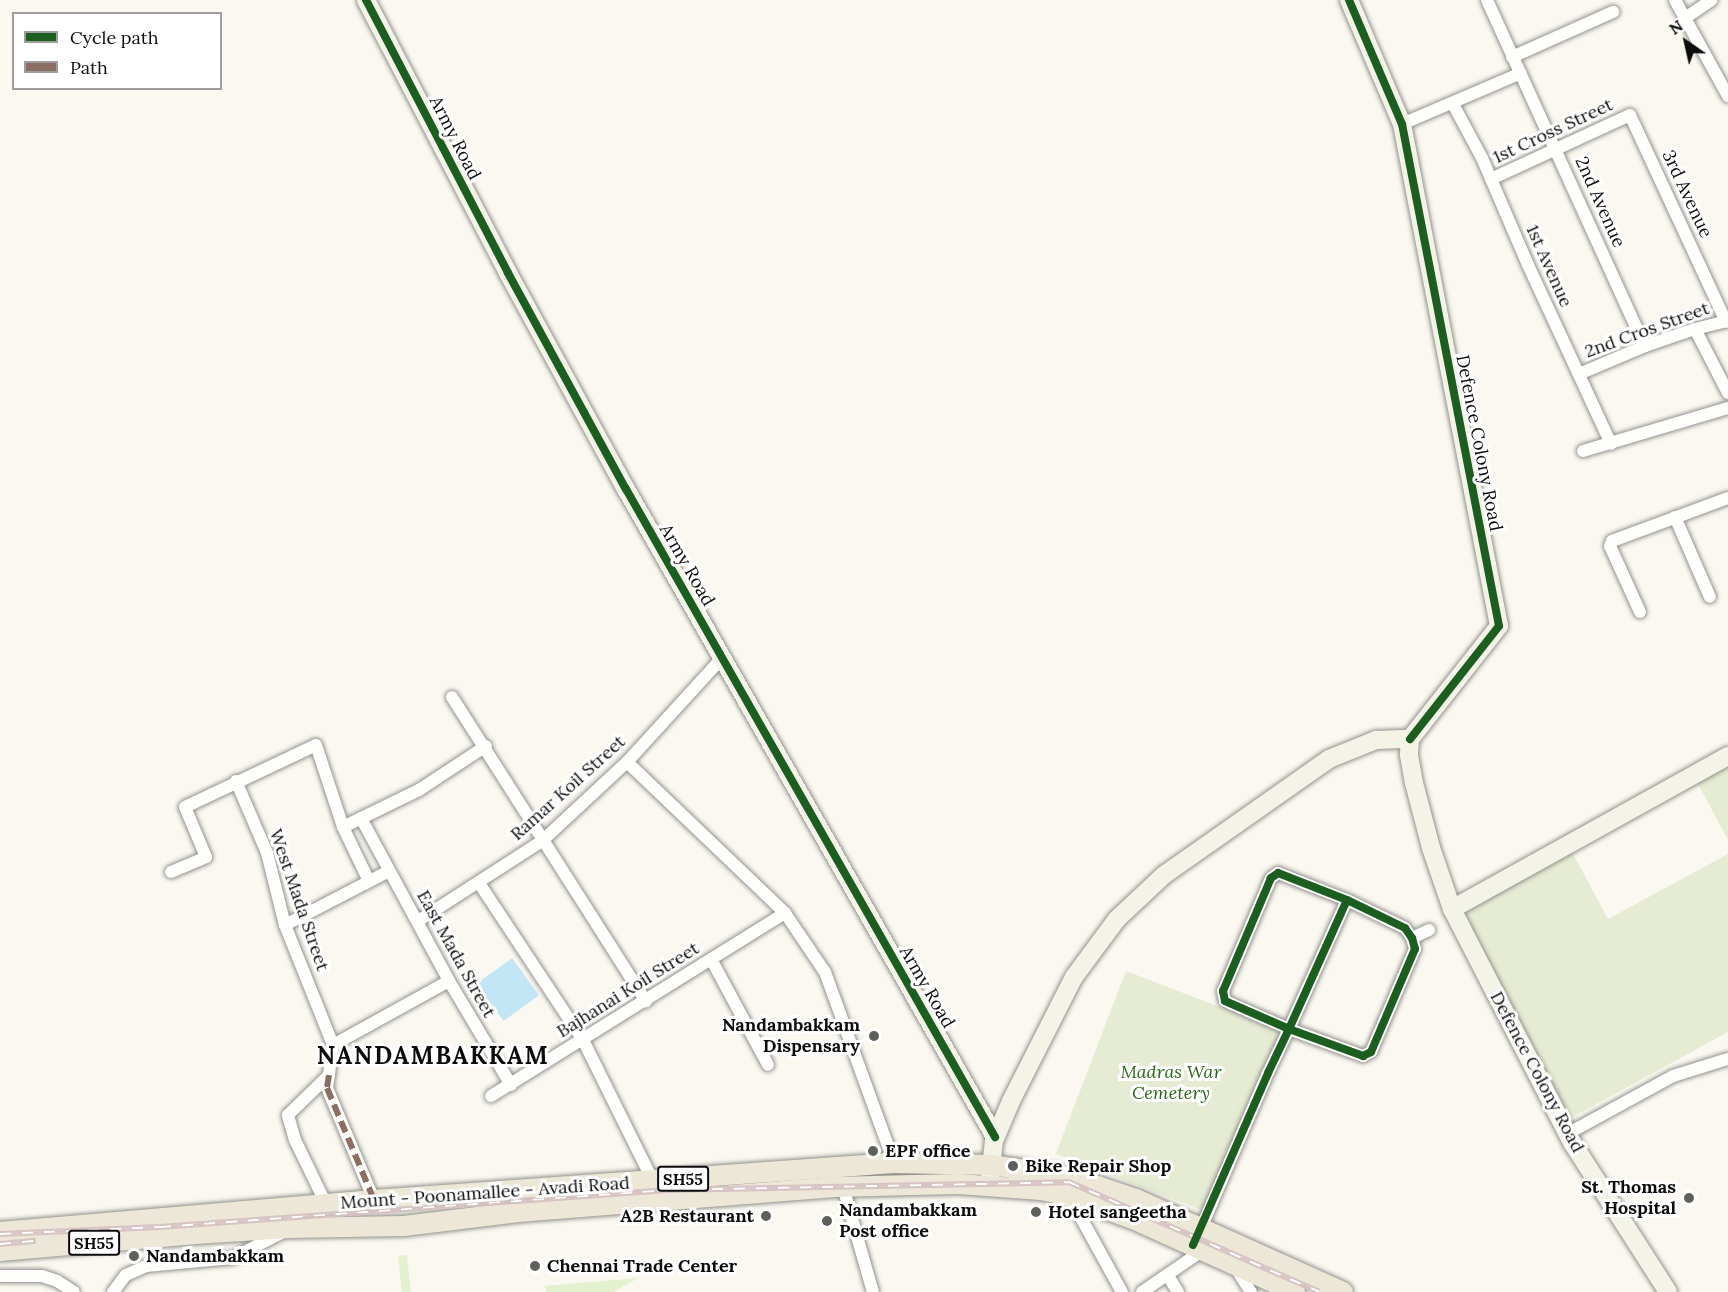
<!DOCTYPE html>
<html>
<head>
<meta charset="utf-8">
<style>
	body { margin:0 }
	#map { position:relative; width:1728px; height:1292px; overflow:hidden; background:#faf8f0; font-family:Lora,serif }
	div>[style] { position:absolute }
	.green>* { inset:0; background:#e3f1ce; transform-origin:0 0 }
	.cemetery>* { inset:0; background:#e6ecd3; transform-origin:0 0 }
	.water>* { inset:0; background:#c3e6f7; transform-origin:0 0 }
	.roads { filter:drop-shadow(0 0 2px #93928f) drop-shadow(0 0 2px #93928f) }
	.street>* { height:12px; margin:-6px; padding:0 6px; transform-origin:6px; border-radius:6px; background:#fefefd }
	.secondary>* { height:18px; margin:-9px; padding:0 9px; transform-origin:9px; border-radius:9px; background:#f4f3e8 }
	.primary>* { height:20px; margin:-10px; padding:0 10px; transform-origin:10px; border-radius:10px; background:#ece7d6 }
	.rail>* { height:6px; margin-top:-3px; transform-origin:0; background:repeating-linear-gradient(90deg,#fff 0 11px,#d7c3c4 0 22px); box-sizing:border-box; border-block:2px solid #d7c3c4 }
	.quiet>* { height:6px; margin-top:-3px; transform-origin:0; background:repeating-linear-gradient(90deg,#8d6e63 0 12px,transparent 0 18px) }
	.cycleway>* { height:8px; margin:-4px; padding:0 4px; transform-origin:4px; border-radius:4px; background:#1b5e20 }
	.dots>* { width:16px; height:16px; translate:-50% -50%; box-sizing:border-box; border:3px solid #fff; border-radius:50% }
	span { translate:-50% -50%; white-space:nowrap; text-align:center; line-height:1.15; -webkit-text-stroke:6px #fff; paint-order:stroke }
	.shield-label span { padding:2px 4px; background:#fff; border:2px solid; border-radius:4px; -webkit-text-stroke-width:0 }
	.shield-label { font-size:16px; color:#0c0c0c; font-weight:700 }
	.street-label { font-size:18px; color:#0c0c0c }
	.poi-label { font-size:18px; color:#0c0c0c; font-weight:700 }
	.right { translate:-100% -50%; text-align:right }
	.left { translate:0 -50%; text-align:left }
	.park-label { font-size:18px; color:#2a6719; font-style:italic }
	.district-label { font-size:24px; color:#0c0c0c; font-weight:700; letter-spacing:1.5px }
	.legend { position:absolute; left:12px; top:12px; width:210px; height:78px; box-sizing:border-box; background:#fff; border:2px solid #9e9e9e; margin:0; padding:8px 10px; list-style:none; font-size:18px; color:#0c0c0c }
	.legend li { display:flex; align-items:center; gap:12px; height:30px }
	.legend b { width:30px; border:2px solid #9e9e9e }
	.north { position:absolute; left:1656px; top:12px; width:60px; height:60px; -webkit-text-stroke:4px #fff; paint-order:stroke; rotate:326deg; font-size:16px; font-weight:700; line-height:24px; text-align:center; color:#0c0c0c }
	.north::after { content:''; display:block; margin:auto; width:21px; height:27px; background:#0c0c0c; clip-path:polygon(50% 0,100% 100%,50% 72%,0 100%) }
</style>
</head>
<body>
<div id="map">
	<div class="green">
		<i style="left:407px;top:1255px;width:37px;height:9px;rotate:84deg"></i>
		<i style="clip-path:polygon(638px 1278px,613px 1292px,548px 1292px,544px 1286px)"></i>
	</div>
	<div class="cemetery">
		<i style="clip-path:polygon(1728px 765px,1728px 840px,1697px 782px)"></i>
		<i style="clip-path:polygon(1572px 852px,1608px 919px,1728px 854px,1728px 1032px,1569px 1119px,1463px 912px)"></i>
		<i style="left:1126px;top:971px;width:169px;height:196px;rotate:21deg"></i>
	</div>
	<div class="water">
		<i style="left:512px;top:958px;width:46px;height:44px;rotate:54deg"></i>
	</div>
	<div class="roads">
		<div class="street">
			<i style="left:1487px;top:0;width:380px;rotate:65.5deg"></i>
			<i style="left:1675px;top:0;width:110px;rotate:61.1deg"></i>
			<i style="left:1685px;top:18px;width:32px;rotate:-34deg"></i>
			<i style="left:1512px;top:57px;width:111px;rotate:-24deg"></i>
			<i style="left:1453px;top:104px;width:61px;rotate:61.8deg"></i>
			<i style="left:1482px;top:158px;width:116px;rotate:66.7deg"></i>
			<i style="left:1528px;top:265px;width:197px;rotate:65.1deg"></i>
			<i style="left:1402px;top:124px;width:129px;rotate:-23.2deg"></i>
			<i style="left:1491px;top:179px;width:153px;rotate:-24.7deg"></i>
			<i style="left:1630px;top:115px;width:228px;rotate:65.1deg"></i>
			<i style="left:1695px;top:329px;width:72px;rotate:62.7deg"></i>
			<i style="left:1579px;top:374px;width:72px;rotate:-23deg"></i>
			<i style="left:1645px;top:346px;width:53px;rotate:-18.8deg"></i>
			<i style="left:1695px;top:329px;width:34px;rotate:-14deg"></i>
			<i style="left:1583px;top:451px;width:151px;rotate:-16.5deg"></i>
			<i style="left:1675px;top:517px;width:87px;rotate:66.4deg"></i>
			<i style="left:1640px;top:612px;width:72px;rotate:-114.4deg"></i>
			<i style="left:1610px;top:546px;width:5px;rotate:-68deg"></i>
			<i style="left:1612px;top:541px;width:124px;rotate:-20.3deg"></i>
			<i style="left:452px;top:697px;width:361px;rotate:57.5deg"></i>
			<i style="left:627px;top:762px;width:219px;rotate:43.7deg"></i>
			<i style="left:785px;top:913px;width:71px;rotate:55.9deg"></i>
			<i style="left:825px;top:972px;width:203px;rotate:70.1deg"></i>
			<i style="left:236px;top:781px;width:78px;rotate:66.7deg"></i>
			<i style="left:267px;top:853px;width:74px;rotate:76deg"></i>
			<i style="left:285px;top:925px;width:129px;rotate:68.2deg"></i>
			<i style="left:333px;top:1045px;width:43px;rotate:97.9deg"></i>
			<i style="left:327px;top:1088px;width:121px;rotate:67.2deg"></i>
			<i style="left:361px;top:818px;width:185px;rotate:61.6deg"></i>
			<i style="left:449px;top:981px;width:121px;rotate:59.2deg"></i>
			<i style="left:343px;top:827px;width:85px;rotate:-26deg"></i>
			<i style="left:419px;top:790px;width:80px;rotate:-33.3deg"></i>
			<i style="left:171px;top:872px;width:38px;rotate:-23deg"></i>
			<i style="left:206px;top:857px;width:54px;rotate:-112.8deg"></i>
			<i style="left:185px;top:807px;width:145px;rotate:-25.3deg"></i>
			<i style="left:316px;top:745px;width:86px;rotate:71.8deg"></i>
			<i style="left:343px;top:827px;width:60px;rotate:64.3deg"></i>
			<i style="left:479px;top:883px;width:188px;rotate:56.5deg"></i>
			<i style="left:583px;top:1040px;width:157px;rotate:63.6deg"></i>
			<i style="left:418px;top:921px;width:148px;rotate:-32.8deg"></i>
			<i style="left:542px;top:841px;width:116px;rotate:-42.9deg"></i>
			<i style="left:627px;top:762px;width:142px;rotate:-47.6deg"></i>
			<i style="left:285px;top:925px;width:117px;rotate:-27.4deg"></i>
			<i style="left:1412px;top:938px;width:19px;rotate:-25deg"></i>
			<i style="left:711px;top:959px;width:120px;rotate:61.7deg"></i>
			<i style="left:333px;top:1045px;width:132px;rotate:-28.9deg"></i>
			<i style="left:491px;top:1096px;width:346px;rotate:-31.9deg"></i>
			<i style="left:1567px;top:1134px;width:121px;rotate:-28.7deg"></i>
			<i style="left:1673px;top:1076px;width:58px;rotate:-17.2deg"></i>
			<i style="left:843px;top:1187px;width:109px;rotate:74.1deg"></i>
			<i style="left:1069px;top:1196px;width:110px;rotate:61.1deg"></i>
			<i style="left:326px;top:1204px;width:71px;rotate:-115.8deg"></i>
			<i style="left:295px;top:1140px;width:26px;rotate:-106deg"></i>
			<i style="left:288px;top:1115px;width:57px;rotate:-44.3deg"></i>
			<i style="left:1199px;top:1233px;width:174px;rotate:-66.7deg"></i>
			<i style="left:1268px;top:1073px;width:49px;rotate:-64.5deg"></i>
			<i style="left:1289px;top:1029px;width:141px;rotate:-65.8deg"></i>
			<i style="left:1347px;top:900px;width:74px;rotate:-158.6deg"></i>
			<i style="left:1278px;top:873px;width:9px;rotate:144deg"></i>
			<i style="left:1271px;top:878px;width:123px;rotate:113deg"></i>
			<i style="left:1223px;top:991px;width:10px;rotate:79deg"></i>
			<i style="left:1225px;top:1001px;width:70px;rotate:23.6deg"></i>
			<i style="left:1289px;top:1029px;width:79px;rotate:20deg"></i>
			<i style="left:1363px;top:1056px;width:9px;rotate:-27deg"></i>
			<i style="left:1371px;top:1052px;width:112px;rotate:-66.9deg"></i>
			<i style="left:1415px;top:949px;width:11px;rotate:-105deg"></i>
			<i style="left:1412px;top:938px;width:12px;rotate:-125deg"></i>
			<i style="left:1405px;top:928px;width:64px;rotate:-154.2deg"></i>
			<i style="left:1234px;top:1265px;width:32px;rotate:58deg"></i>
			<i style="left:0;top:1276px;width:42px"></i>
			<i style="left:42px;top:1276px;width:16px;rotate:18deg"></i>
			<i style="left:57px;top:1281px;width:20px;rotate:33deg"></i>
			<i style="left:1168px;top:1276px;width:19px;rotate:58deg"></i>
			<i style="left:113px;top:1292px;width:21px;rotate:-53deg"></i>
			<i style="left:126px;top:1275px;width:22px;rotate:-24deg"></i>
			<i style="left:146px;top:1266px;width:87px;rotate:-5.3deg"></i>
			<i style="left:233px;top:1258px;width:56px;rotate:-27.5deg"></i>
			<i style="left:1142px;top:1292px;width:74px;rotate:-34.5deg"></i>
		</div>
		<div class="secondary">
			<i style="left:366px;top:0;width:308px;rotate:62.5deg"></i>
			<i style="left:508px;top:273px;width:246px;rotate:61.4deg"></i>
			<i style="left:626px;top:489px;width:746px;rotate:60.34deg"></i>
			<i style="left:1349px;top:0;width:135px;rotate:66.9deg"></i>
			<i style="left:1402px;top:124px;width:511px;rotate:79.06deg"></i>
			<i style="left:1499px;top:626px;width:144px;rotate:128.2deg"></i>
			<i style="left:1410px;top:739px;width:16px;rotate:94deg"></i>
			<i style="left:1409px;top:755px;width:28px;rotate:80deg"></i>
			<i style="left:1414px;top:783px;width:67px;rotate:75.3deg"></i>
			<i style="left:1431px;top:848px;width:65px;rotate:71deg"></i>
			<i style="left:1452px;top:909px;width:264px;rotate:62.8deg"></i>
			<i style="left:1573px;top:1144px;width:176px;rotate:57.3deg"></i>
			<i style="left:1452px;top:909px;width:316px;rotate:-29deg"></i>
			<i style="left:990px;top:1178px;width:37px;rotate:-84deg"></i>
			<i style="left:994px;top:1141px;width:43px;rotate:-67deg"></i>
			<i style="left:1011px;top:1101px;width:139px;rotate:-63.1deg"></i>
			<i style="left:1074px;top:977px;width:72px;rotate:-53.4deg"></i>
			<i style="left:1117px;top:919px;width:64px;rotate:-43.1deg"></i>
			<i style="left:1164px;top:875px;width:202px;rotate:-35.1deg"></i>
			<i style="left:1329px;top:759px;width:51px;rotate:-22deg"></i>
			<i style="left:1376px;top:740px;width:34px;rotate:-2deg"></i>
		</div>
		<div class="primary">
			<i style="left:0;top:1232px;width:375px;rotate:-4.9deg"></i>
			<i style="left:374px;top:1200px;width:521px;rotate:-4.07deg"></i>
			<i style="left:894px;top:1163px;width:97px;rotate:1.2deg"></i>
			<i style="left:991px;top:1165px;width:81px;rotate:8.5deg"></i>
			<i style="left:1071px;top:1177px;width:69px;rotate:18.7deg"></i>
			<i style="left:1136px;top:1199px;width:227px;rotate:24.2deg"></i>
			<i style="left:0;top:1251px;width:196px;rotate:-5deg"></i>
			<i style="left:195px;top:1234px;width:94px;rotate:-3.7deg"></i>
			<i style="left:289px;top:1228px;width:115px;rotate:-1deg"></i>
			<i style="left:404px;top:1226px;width:115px;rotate:-7deg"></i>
			<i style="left:518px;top:1212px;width:318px;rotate:-4.5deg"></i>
			<i style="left:835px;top:1187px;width:124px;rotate:-1.4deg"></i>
			<i style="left:959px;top:1184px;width:82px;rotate:4.2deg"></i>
			<i style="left:1041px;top:1190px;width:29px;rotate:12deg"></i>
			<i style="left:1069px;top:1196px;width:68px;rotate:19.8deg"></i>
			<i style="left:1133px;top:1219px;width:178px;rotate:24.3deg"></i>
		</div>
	</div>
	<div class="rail">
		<i style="left:0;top:1234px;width:160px;rotate:-2.5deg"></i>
		<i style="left:160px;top:1227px;width:509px;rotate:-4.17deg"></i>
		<i style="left:668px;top:1190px;width:401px;rotate:-1.1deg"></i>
		<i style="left:1069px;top:1182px;width:273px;rotate:23.7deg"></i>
		<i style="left:0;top:1244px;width:36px;rotate:-5deg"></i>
	</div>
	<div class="quiet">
		<i style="left:329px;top:1075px;width:13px;rotate:99deg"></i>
		<i style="left:327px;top:1088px;width:121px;rotate:67.2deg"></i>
	</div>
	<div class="cycleway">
		<i style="left:366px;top:0;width:308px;rotate:62.5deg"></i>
		<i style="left:508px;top:273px;width:246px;rotate:61.4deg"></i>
		<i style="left:626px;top:489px;width:746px;rotate:60.34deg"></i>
		<i style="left:1349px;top:0;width:135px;rotate:66.9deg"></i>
		<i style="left:1402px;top:124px;width:511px;rotate:79.06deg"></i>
		<i style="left:1499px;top:626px;width:144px;rotate:128.2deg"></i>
		<i style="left:1193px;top:1245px;width:188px;rotate:-66.4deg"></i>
		<i style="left:1268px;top:1073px;width:49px;rotate:-64.5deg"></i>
		<i style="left:1289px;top:1029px;width:141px;rotate:-65.8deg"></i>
		<i style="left:1347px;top:900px;width:74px;rotate:-158.6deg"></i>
		<i style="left:1278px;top:873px;width:9px;rotate:144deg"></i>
		<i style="left:1271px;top:878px;width:123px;rotate:113deg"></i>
		<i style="left:1223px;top:991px;width:10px;rotate:79deg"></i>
		<i style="left:1225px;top:1001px;width:70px;rotate:23.6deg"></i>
		<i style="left:1289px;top:1029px;width:79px;rotate:20deg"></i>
		<i style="left:1363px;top:1056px;width:9px;rotate:-27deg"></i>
		<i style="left:1371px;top:1052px;width:112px;rotate:-66.9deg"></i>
		<i style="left:1415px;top:949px;width:11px;rotate:-105deg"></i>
		<i style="left:1412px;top:938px;width:12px;rotate:-125deg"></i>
		<i style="left:1405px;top:928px;width:64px;rotate:-154.2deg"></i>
	</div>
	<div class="dots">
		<i style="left:874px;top:1036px;background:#5f5f5c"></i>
		<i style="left:873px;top:1151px;background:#5f5f5c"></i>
		<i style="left:1013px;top:1166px;background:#5f5f5c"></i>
		<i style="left:1689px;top:1198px;background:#5f5f5c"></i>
		<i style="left:1036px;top:1212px;background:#5f5f5c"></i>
		<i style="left:766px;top:1216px;background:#5f5f5c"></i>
		<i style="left:827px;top:1221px;background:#5f5f5c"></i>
		<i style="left:134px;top:1256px;background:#5f5f5c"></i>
		<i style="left:535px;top:1266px;background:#5f5f5c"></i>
	</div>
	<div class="shield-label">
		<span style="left:683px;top:1179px">SH55</span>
		<span style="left:94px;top:1243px">SH55</span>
	</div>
	<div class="street-label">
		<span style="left:1553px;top:131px;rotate:-25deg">1st Cross Street</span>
		<span style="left:455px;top:138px;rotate:63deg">Army Road</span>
		<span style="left:1687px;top:194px;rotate:65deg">3rd Avenue</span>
		<span style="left:1600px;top:202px;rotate:66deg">2nd Avenue</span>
		<span style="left:1549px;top:266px;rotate:66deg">1st Avenue</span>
		<span style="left:1647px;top:330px;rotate:-20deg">2nd Cros Street</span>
		<span style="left:1479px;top:443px;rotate:79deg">Defence Colony Road</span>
		<span style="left:687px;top:565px;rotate:60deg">Army Road</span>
		<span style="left:568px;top:788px;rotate:-42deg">Ramar Koil Street</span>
		<span style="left:299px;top:900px;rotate:71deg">West Mada Street</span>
		<span style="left:456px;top:954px;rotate:61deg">East Mada Street</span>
		<span style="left:927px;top:987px;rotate:60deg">Army Road</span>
		<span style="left:628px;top:990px;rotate:-32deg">Bajhanai Koil Street</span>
		<span style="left:1537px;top:1072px;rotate:62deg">Defence Colony Road</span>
		<span style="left:485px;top:1193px;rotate:-4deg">Mount - Poonamallee - Avadi Road</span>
	</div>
	<div class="poi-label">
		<span class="right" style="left:860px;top:1036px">Nandambakkam<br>Dispensary</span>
		<span class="left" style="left:885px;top:1151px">EPF office</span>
		<span class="left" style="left:1025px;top:1166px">Bike Repair Shop</span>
		<span class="right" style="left:1676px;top:1198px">St. Thomas<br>Hospital</span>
		<span class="left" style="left:839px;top:1221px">Nandambakkam<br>Post office</span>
		<span class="left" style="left:1048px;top:1212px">Hotel sangeetha</span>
		<span class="right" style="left:754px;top:1216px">A2B Restaurant</span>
		<span class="left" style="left:146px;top:1256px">Nandambakkam</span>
		<span class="left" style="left:547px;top:1266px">Chennai Trade Center</span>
	</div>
	<div class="park-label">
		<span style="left:1171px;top:1083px">Madras War<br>Cemetery</span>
	</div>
	<div class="district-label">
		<span style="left:433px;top:1056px">NANDAMBAKKAM</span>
	</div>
	<ul class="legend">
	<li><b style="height:8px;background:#1b5e20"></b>Cycle path</li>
	<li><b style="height:8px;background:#8d6e63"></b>Path</li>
	</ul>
	<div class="north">N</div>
</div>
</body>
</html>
